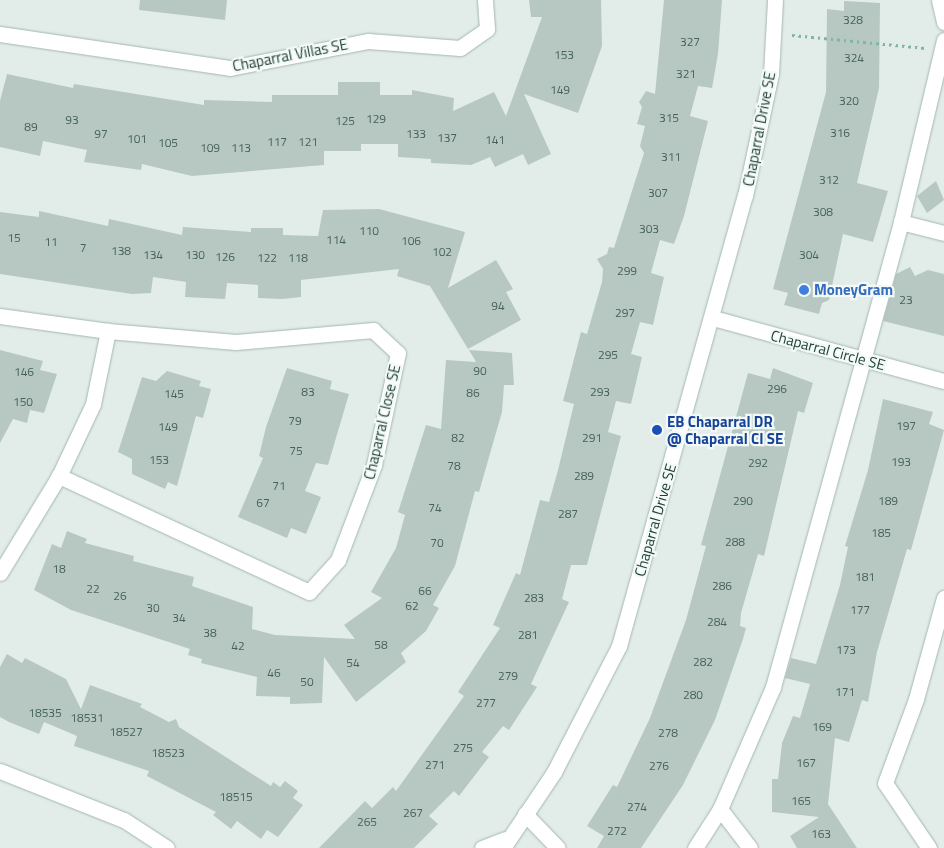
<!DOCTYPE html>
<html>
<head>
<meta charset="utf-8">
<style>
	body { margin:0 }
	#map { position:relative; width:944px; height:848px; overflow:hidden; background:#e2ede9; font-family:"Titillium Web",sans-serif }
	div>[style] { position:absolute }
	.building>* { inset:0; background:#b7c8c2 }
	.path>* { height:3px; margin-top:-1.5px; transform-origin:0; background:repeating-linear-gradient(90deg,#80b4a5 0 2.5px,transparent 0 6.5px) }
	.roads { filter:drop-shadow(0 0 1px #a4b6b1) drop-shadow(0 0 1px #a4b6b1) }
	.minor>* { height:15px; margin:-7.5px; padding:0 7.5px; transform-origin:7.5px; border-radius:7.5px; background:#fff }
	.dots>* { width:14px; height:14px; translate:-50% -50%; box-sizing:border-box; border:2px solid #f3f9f6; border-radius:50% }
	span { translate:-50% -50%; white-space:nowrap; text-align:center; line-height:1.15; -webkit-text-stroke:4.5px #f3f9f6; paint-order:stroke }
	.number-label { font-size:12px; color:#46625b }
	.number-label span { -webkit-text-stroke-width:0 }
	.street-label { font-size:15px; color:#204039 }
	.shop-label { font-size:15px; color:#366cbe; font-weight:700 }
	.left { translate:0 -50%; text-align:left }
	.transit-label { font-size:15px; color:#164399; font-weight:700 }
</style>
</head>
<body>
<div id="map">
	<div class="building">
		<i style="clip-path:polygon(140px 0,227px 0,225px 20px,139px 10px)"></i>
		<i style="clip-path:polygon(529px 0,601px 0,602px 46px,578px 113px,524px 94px,551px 154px,528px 165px,523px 154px,495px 167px,490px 157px,471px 165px,431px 163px,431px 159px,398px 157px,398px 144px,361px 144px,361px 151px,324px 151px,324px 165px,192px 176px,142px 164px,141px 170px,84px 162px,87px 150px,43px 141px,40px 156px,0 147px,0 101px,7px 74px,73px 88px,74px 84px,204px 105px,204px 100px,272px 102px,272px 95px,338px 95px,338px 82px,380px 82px,380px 95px,412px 95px,412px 90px,454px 98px,453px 111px,494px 92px,506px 116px,542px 17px,531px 17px)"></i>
		<i style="clip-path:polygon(664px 0,722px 0,718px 54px,712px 88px,698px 86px,690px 116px,708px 121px,684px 216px,674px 244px,660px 240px,651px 273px,664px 277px,653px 325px,640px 322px,631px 354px,642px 357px,631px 404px,616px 401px,608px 432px,621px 436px,587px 565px,571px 565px,562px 599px,569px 602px,531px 684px,537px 687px,509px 730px,503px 726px,482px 752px,489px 757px,459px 796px,454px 791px,429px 816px,438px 824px,414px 848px,319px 848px,365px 801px,372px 808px,393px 787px,396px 791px,464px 696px,458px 692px,500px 628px,493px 625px,516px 573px,520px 575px,540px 500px,549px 502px,558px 470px,574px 404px,563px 401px,581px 332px,587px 334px,602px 282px,603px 269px,597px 259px,607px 254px,609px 247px,614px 248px,644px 153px,640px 146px,645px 126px,637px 124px,642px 107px,639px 102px,646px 91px,655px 94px)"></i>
		<i style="clip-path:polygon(844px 1px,880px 3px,879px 88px,857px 183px,888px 191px,873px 242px,843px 234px,829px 300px,822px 303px,819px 314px,784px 305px,788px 293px,773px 289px,826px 92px,827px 9px,844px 11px)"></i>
		<i style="clip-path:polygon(936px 181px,944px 200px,927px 213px,917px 196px)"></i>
		<i style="clip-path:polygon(379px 209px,465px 232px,448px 288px,496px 260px,513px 289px,506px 292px,521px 320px,468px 349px,430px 286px,397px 276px,399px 269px,301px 280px,301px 297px,282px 299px,258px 298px,258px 285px,227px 283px,225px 299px,185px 297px,186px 282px,153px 277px,151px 293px,132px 294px,0 274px,0 212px,39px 217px,39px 211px,108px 226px,109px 219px,182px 235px,183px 227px,251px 232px,251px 228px,283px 228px,283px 235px,318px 236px,323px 210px)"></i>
		<i style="clip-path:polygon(910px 267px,915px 276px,928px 270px,944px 274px,944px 336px,883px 321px,896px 274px)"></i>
		<i style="clip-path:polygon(0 350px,43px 361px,40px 370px,57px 374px,44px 413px,30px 410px,27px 423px,13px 419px,0 443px)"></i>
		<i style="clip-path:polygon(469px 350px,512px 353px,514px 385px,504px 385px,502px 412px,479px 492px,475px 491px,455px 566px,433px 605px,439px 608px,426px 631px,401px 653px,406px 662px,356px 702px,324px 657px,322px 703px,290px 704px,290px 697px,256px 696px,257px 677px,201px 663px,202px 659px,188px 655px,190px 649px,71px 610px,34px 590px,52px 544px,61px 548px,67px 531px,87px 539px,85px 543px,134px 556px,133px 561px,194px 577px,192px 586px,253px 607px,252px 629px,275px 635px,355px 639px,344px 625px,382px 598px,371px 592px,396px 548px,405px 515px,398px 512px,426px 425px,441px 429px,446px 360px,476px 362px)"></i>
		<i style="clip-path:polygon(287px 368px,332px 381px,330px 389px,349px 394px,328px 465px,316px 463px,305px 491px,321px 497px,306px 534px,291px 528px,287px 538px,238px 517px,263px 458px,259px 456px,266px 427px)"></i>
		<i style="clip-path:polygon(773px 368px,813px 383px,804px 413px,798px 411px,764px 556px,758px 554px,741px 613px,740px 626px,746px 628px,743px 639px,715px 720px,683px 785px,641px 848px,597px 848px,604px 836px,587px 826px,613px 785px,617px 787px,650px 718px,686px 620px,706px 546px,701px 545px,748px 373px,770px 379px)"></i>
		<i style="clip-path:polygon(167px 371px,201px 381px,199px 386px,211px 389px,203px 418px,196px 416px,177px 486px,168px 482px,165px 489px,132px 474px,132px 459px,118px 452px,142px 377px,156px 381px)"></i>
		<i style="clip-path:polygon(883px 399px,933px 412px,929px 424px,944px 430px,911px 550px,907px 549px,877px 652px,868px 702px,862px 700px,849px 742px,835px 738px,828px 804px,857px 848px,797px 848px,790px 836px,819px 817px,772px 812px,772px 779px,778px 779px,782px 743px,793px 716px,800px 718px,810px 684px,785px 678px,791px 658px,816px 664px,840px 585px,848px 547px,845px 546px,868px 470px)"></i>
		<i style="clip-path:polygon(7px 654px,22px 663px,25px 658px,66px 679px,81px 709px,90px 685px,142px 704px,140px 707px,169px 722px,176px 719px,179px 727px,271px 786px,273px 782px,280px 787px,285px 781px,298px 791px,293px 798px,303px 805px,278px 837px,267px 830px,261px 839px,237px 821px,231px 829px,213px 815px,216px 812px,147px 776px,149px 771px,74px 746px,77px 736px,44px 722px,39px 734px,9px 722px,0 717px,0 667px)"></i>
	</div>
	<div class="path">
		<i style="left:792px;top:35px;width:134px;rotate:5.6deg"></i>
	</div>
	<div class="roads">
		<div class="minor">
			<i style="left:939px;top:0;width:23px;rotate:77deg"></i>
			<i style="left:0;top:34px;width:232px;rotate:8.4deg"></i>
			<i style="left:230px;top:68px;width:141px;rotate:-11.1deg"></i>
			<i style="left:368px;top:41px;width:92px;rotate:4.4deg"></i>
			<i style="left:460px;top:48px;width:33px;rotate:-35deg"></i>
			<i style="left:487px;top:29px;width:29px;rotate:-94deg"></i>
			<i style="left:901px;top:222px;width:44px;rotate:14.3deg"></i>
			<i style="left:0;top:316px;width:109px;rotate:7.9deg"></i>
			<i style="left:713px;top:318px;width:239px;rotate:15.3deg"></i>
			<i style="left:373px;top:330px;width:34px;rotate:43deg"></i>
			<i style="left:398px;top:353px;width:115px;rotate:102.1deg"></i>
			<i style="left:374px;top:465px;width:102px;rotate:110.8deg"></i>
			<i style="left:338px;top:560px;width:43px;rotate:132.2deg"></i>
			<i style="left:309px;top:592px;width:276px;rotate:-155.1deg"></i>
			<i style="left:59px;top:476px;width:80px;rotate:-64.7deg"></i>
			<i style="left:93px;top:404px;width:75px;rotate:-78.4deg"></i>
			<i style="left:108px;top:331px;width:128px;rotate:4.9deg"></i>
			<i style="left:236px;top:342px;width:138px;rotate:-5deg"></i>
			<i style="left:0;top:573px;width:114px;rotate:-58.7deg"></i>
			<i style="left:0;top:771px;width:133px;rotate:21.6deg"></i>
			<i style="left:124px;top:820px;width:51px;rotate:33.1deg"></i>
			<i style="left:720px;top:809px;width:49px;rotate:52.4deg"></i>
			<i style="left:525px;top:814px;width:47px;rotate:45.9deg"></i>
			<i style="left:482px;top:848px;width:25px;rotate:-21deg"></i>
			<i style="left:503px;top:848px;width:92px;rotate:-56.1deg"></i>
			<i style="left:554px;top:772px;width:142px;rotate:-62.7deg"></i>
			<i style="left:619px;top:646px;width:467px;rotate:-74.4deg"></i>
			<i style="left:745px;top:196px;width:125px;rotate:-78deg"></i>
			<i style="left:771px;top:74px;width:74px;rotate:-86.9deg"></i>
			<i style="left:695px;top:848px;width:46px;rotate:-57.3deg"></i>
			<i style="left:720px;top:809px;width:133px;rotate:-66.5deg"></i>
			<i style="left:773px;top:687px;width:482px;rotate:-74.6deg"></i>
			<i style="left:901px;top:222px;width:187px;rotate:-76.7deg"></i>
			<i style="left:929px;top:848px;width:78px;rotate:-124.1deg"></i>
			<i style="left:885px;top:783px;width:90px;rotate:-69.7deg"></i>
			<i style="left:916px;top:699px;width:105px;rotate:-74.5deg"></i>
		</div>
	</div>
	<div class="dots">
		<i style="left:804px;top:290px;background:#3f7fe0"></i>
		<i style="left:657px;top:430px;background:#1a4fb4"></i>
	</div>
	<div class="number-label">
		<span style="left:853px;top:20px">328</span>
		<span style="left:690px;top:42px">327</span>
		<span style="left:564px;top:55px">153</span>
		<span style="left:854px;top:58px">324</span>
		<span style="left:686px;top:74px">321</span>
		<span style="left:560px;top:90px">149</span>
		<span style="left:849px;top:101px">320</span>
		<span style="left:669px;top:118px">315</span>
		<span style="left:376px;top:119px">129</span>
		<span style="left:72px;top:120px">93</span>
		<span style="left:345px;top:121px">125</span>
		<span style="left:31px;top:127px">89</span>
		<span style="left:840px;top:133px">316</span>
		<span style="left:101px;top:134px">97</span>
		<span style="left:416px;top:134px">133</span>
		<span style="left:447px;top:138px">137</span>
		<span style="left:137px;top:139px">101</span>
		<span style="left:495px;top:140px">141</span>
		<span style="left:277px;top:142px">117</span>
		<span style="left:308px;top:142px">121</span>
		<span style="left:168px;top:143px">105</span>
		<span style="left:210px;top:148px">109</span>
		<span style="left:241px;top:148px">113</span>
		<span style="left:671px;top:157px">311</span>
		<span style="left:829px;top:180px">312</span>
		<span style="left:658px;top:193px">307</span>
		<span style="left:823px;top:212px">308</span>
		<span style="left:649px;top:229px">303</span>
		<span style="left:369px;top:231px">110</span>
		<span style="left:14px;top:238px">15</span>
		<span style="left:336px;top:240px">114</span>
		<span style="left:411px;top:241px">106</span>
		<span style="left:51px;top:242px">11</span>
		<span style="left:83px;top:248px">7</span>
		<span style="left:121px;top:251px">138</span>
		<span style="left:442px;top:252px">102</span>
		<span style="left:153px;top:255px">134</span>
		<span style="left:195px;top:255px">130</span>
		<span style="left:809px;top:255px">304</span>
		<span style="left:225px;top:257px">126</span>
		<span style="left:267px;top:258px">122</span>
		<span style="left:298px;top:258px">118</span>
		<span style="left:627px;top:271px">299</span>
		<span style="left:906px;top:300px">23</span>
		<span style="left:498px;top:306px">94</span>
		<span style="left:625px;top:313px">297</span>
		<span style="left:608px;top:355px">295</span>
		<span style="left:480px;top:371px">90</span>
		<span style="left:24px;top:372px">146</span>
		<span style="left:777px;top:389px">296</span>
		<span style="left:308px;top:392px">83</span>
		<span style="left:600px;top:392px">293</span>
		<span style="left:473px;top:393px">86</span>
		<span style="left:174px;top:394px">145</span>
		<span style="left:23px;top:402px">150</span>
		<span style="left:295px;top:421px">79</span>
		<span style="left:906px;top:426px">197</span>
		<span style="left:168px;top:427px">149</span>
		<span style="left:458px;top:438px">82</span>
		<span style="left:592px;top:438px">291</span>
		<span style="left:296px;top:451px">75</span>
		<span style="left:159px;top:460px">153</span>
		<span style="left:901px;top:462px">193</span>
		<span style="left:758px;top:463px">292</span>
		<span style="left:454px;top:466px">78</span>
		<span style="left:584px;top:476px">289</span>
		<span style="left:279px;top:486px">71</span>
		<span style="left:743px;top:501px">290</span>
		<span style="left:888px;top:501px">189</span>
		<span style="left:263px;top:503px">67</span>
		<span style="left:435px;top:508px">74</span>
		<span style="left:568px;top:514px">287</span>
		<span style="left:881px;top:533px">185</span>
		<span style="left:735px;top:542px">288</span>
		<span style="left:437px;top:543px">70</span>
		<span style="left:59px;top:569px">18</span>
		<span style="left:865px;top:577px">181</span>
		<span style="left:722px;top:586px">286</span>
		<span style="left:93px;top:589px">22</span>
		<span style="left:425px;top:591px">66</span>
		<span style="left:120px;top:596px">26</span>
		<span style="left:534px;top:598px">283</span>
		<span style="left:412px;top:606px">62</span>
		<span style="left:153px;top:608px">30</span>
		<span style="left:860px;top:610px">177</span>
		<span style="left:179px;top:618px">34</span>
		<span style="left:717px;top:622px">284</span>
		<span style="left:210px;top:633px">38</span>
		<span style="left:528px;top:635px">281</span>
		<span style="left:381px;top:645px">58</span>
		<span style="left:238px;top:646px">42</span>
		<span style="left:846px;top:650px">173</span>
		<span style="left:703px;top:662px">282</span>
		<span style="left:353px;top:663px">54</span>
		<span style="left:274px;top:673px">46</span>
		<span style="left:508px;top:676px">279</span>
		<span style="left:307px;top:682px">50</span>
		<span style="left:845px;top:692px">171</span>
		<span style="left:693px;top:695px">280</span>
		<span style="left:486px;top:703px">277</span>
		<span style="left:45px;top:713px">18535</span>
		<span style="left:87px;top:718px">18531</span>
		<span style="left:822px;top:727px">169</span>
		<span style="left:126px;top:732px">18527</span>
		<span style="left:668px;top:733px">278</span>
		<span style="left:463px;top:748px">275</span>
		<span style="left:168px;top:753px">18523</span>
		<span style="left:806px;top:763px">167</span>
		<span style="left:435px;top:765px">271</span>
		<span style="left:659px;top:766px">276</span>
		<span style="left:236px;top:797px">18515</span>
		<span style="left:801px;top:801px">165</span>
		<span style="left:637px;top:807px">274</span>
		<span style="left:413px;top:813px">267</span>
		<span style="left:367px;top:822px">265</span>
		<span style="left:617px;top:831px">272</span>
		<span style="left:821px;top:834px">163</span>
	</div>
	<div class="street-label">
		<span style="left:290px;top:55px;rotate:-11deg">Chaparral Villas SE</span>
		<span style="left:759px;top:129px;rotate:-79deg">Chaparral Drive SE</span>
		<span style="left:828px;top:350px;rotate:15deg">Chaparral Circle SE</span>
		<span style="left:382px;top:422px;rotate:-77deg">Chaparral Close SE</span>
		<span style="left:655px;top:520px;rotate:-74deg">Chaparral Drive SE</span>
	</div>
	<div class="shop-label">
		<span class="left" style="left:814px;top:290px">MoneyGram</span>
	</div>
	<div class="transit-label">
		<span class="left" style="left:667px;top:430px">EB Chaparral DR<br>@ Chaparral CI SE</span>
	</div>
</div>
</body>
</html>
